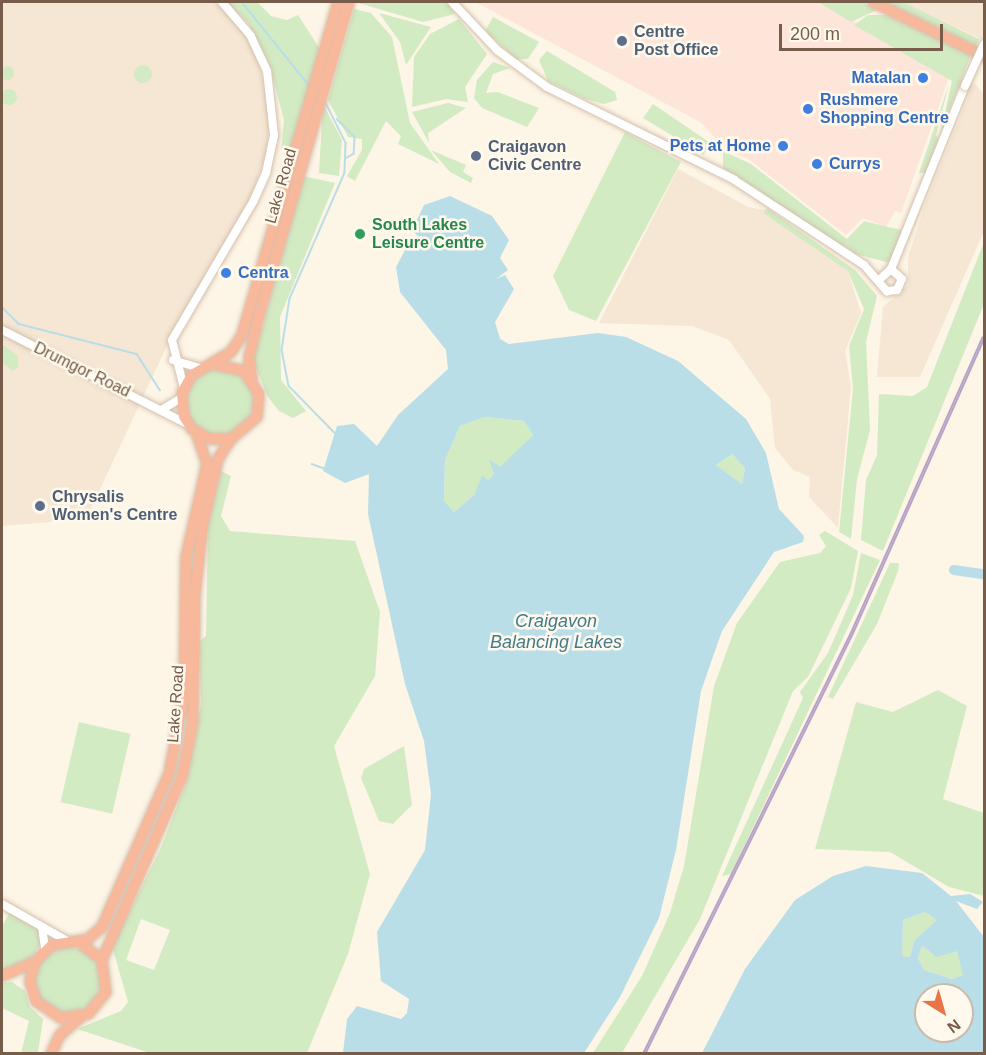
<!DOCTYPE html>
<html>
<head>
<meta charset="utf-8">
<style>
	body { margin:0 }
	#map { position:relative; width:986px; height:1055px; overflow:hidden; background:#fdf5e6; font-family:Arial,sans-serif }
	div>[style] { position:absolute }
	.residential>* { inset:0; background:#f5e7d4 }
	.commercial>* { inset:0; background:#fde6d9 }
	.green>* { inset:0; background:#d2ebc3; transform-origin:0 0 }
	.round { border-radius:50% }
	.water>* { inset:0; background:#b9dee7 }
	.stream>* { height:1.5px; margin:-0.75px; padding:0 0.75px; transform-origin:0.75px; border-radius:0.75px; background:#b9dee7 }
	.river>* { height:10px; margin:-5px; padding:0 5px; transform-origin:5px; border-radius:5px; background:#b9dee7 }
	.roads { filter:drop-shadow(0 0 2px #d4bfac) drop-shadow(0 0 2px #d4bfac) }
	.secondary>* { height:8px; margin:-4px; padding:0 4px; transform-origin:4px; border-radius:4px; background:#fff }
	.highway>* { height:10px; margin:-5px; padding:0 5px; transform-origin:5px; border-radius:5px; background:#f8b89b }
	.rail>* { height:4px; margin-top:-2px; transform-origin:0; background:repeating-linear-gradient(90deg,#fff9ed 0 4.5px,#b8a3c7 0 9px); box-sizing:border-box; border-block:2px solid #b8a3c7 }
	.bridges { filter:drop-shadow(0 0 2px #d4bfac) drop-shadow(0 0 2px #d4bfac) }
	.secondary-bridge>* { height:8px; margin:-4px; padding:0 4px; transform-origin:4px; border-radius:4px; background:#fff }
	.dots>* { width:16px; height:16px; translate:-50% -50%; box-sizing:border-box; border:3px solid #fff9ed; border-radius:50% }
	span { translate:-50% -50%; white-space:nowrap; text-align:center; line-height:1.15; -webkit-text-stroke:5px #fff9ed; paint-order:stroke }
	.service-label { font-size:16px; color:#4e5e75; font-weight:700 }
	.left { translate:0 -50%; text-align:left }
	.shop-label { font-size:16px; color:#366cbe; font-weight:700 }
	.right { translate:-100% -50%; text-align:right }
	.street-label { font-size:16px; color:#775c4a }
	.leisure-label { font-size:16px; color:#27864d; font-weight:700 }
	.water-label { font-size:18px; color:#427b8b; font-style:italic }
	.frame { position:absolute; inset:0; border:3px solid #775c4a; pointer-events:none }
	.north { position:absolute; left:914px; top:983px; width:60px; height:60px; box-sizing:border-box; background:#fff9ed; border:2px solid #c9baac; border-radius:50%; rotate:143deg; font-size:16px; font-weight:700; line-height:24px; text-align:center; color:#775c4a }
	.north::after { content:''; display:block; margin:auto; width:21px; height:27px; background:#e97448; clip-path:polygon(50% 0,100% 100%,50% 72%,0 100%) }
	.scale { position:absolute; left:779px; top:24px; width:164px; height:27px; box-sizing:border-box; border:3px solid #775c4a; border-top:0; padding-left:8px; font-size:18px; line-height:21px; white-space:nowrap; color:#775c4a; -webkit-text-stroke:4px #fff9ed; paint-order:stroke }
</style>
</head>
<body>
<div id="map">
	<div class="residential">
		<i style="clip-path:polygon(2px 2px,215px 2px,245px 33px,258px 58px,270px 118px,265px 159px,250px 198px,181px 316px,86px 519px,2px 526px)"></i>
		<i style="clip-path:polygon(903px 2px,984px 2px,984px 40px,914px 8px)"></i>
		<i style="clip-path:polygon(974px 83px,984px 94px,984px 231px,920px 377px,877px 377px,883px 307px,908px 285px,908px 257px,926px 202px)"></i>
		<i style="clip-path:polygon(678px 169px,748px 207px,766px 210px,848px 271px,861px 313px,845px 351px,851px 387px,838px 528px,809px 497px,810px 477px,793px 470px,775px 448px,770px 399px,729px 340px,692px 326px,599px 323px)"></i>
	</div>
	<div class="commercial">
		<i style="clip-path:polygon(820px 2px,949px 77px,901px 213px,895px 211px,886px 227px,863px 218px,846px 235px,747px 158px,728px 151px,700px 122px,477px 3px)"></i>
	</div>
	<div class="green">
		<i style="clip-path:polygon(227px 2px,257px 2px,271px 16px,287px 20px,298px 15px,320px 49px,292px 149px,281px 151px,284px 120px,269px 63px,248px 23px)"></i>
		<i style="clip-path:polygon(355px 2px,446px 2px,455px 14px,423px 22px)"></i>
		<i style="clip-path:polygon(818px 2px,863px 2px,877px 10px,851px 22px)"></i>
		<i style="clip-path:polygon(882px 2px,903px 2px,979px 39px,974px 49px)"></i>
		<i style="clip-path:polygon(354px 9px,371px 13px,392px 37px,410px 123px,439px 164px,398px 144px,401px 136px,386px 121px,355px 181px,347px 176px,362px 150px,362px 139px,348px 137px,328px 100px)"></i>
		<i style="clip-path:polygon(379px 13px,431px 27px,406px 65px,400px 42px)"></i>
		<i style="clip-path:polygon(868px 15px,891px 15px,971px 55px,940px 134px,952px 81px,854px 25px)"></i>
		<i style="clip-path:polygon(493px 17px,539px 42px,528px 59px,516px 59px,485px 31px)"></i>
		<i style="clip-path:polygon(459px 19px,487px 54px,465px 87px,468px 102px,446px 99px,412px 107px,414px 57px,430px 34px)"></i>
		<i style="clip-path:polygon(547px 51px,615px 92px,617px 100px,604px 104px,585px 99px,548px 81px,539px 60px)"></i>
		<i style="clip-path:polygon(493px 62px,510px 68px,493px 74px,486px 93px,498px 92px,539px 108px,527px 127px,482px 108px,474px 98px,477px 80px)"></i>
		<i class="round" style="left:134px;top:65px;width:18px;height:18px"></i>
		<i class="round" style="left:0;top:66px;width:14px;height:14px"></i>
		<i style="clip-path:polygon(949px 84px,936px 135px,939px 140px,926px 173px,919px 173px)"></i>
		<i class="round" style="left:1px;top:89px;width:16px;height:16px"></i>
		<i style="clip-path:polygon(448px 103px,466px 108px,428px 133px,429px 143px,412px 112px)"></i>
		<i style="clip-path:polygon(323px 104px,342px 140px,339px 176px,319px 173px)"></i>
		<i style="clip-path:polygon(653px 104px,709px 142px,704px 155px,643px 118px)"></i>
		<i style="clip-path:polygon(625px 132px,681px 162px,596px 321px,569px 310px,553px 276px)"></i>
		<i style="clip-path:polygon(431px 150px,466px 165px,463px 172px,473px 178px,471px 183px,450px 172px)"></i>
		<i style="clip-path:polygon(723px 151px,751px 164px,847px 239px,864px 221px,905px 231px,890px 263px,856px 254px,723px 168px)"></i>
		<i style="clip-path:polygon(303px 176px,335px 183px,280px 317px,281px 380px,306px 411px,293px 418px,279px 411px,268px 397px,253px 361px)"></i>
		<i style="clip-path:polygon(767px 208px,855px 270px,877px 296px,866px 342px,870px 430px,857px 479px,851px 539px,839px 532px,853px 389px,849px 346px,864px 309px,848px 271px,763px 213px)"></i>
		<i style="clip-path:polygon(984px 242px,984px 304px,883px 551px,861px 540px,866px 480px,877px 455px,879px 394px,913px 396px,927px 387px)"></i>
		<i style="clip-path:polygon(2px 344px,18px 356px,18px 368px,12px 371px,2px 362px)"></i>
		<i class="round" style="left:186px;top:368px;width:68px;height:68px"></i>
		<i style="clip-path:polygon(485px 417px,524px 421px,533px 435px,488px 480px,482px 475px,476px 493px,454px 512px,444px 501px,445px 460px,460px 426px)"></i>
		<i style="clip-path:polygon(732px 454px,745px 468px,742px 484px,716px 465px)"></i>
		<i style="clip-path:polygon(evenodd,221px 471px,231px 476px,221px 516px,230px 531px,355px 541px,380px 612px,375px 676px,334px 746px,370px 874px,348px 954px,307px 1053px,150px 1053px,77px 1029px,121px 1011px,128px 1002px,112px 946px,161px 848px,187px 780px,201px 704px,199px 642px,206px 636px,208px 521px,221px 471px,141px 919px,170px 930px,154px 970px,126px 960px,141px 919px)"></i>
		<i style="clip-path:polygon(825px 531px,858px 551px,851px 588px,808px 677px,793px 691px,700px 919px,622px 1053px,593px 1053px,642px 976px,670px 913px,684px 866px,714px 686px,737px 623px,780px 562px,820px 553px,826px 546px,819px 535px)"></i>
		<i style="clip-path:polygon(861px 553px,880px 560px,731px 874px,722px 876px,803px 698px,800px 692px,828px 653px,853px 595px)"></i>
		<i style="clip-path:polygon(890px 563px,899px 563px,898px 571px,877px 624px,833px 699px,828px 697px)"></i>
		<i style="clip-path:polygon(938px 690px,967px 706px,943px 799px,984px 813px,984px 896px,949px 887px,890px 852px,815px 849px,856px 702px,893px 712px)"></i>
		<i style="left:79px;top:722px;width:53px;height:82px;rotate:13deg"></i>
		<i style="clip-path:polygon(404px 746px,412px 805px,393px 824px,379px 821px,361px 778px,364px 769px)"></i>
		<i style="clip-path:polygon(10px 911px,39px 929px,42px 940px,31px 961px,2px 972px,2px 927px)"></i>
		<i style="clip-path:polygon(925px 912px,938px 920px,914px 941px,910px 957px,901px 956px,903px 920px)"></i>
		<i style="clip-path:polygon(922px 946px,930px 952px,957px 951px,964px 975px,952px 979px,924px 970px,918px 958px)"></i>
		<i class="round" style="left:35px;top:947px;width:66px;height:66px"></i>
		<i style="clip-path:polygon(12px 982px,25px 991px,30px 1007px,43px 1019px,38px 1053px,21px 1053px,29px 1021px,2px 1008px,2px 983px)"></i>
	</div>
	<div class="water">
		<i style="clip-path:polygon(evenodd,450px 196px,492px 216px,509px 240px,500px 258px,508px 270px,496px 279px,505px 275px,514px 289px,495px 322px,500px 339px,509px 344px,598px 333px,626px 337px,678px 361px,746px 419px,766px 453px,779px 509px,804px 536px,803px 542px,774px 552px,722px 631px,701px 691px,676px 850px,659px 918px,620px 997px,584px 1053px,343px 1053px,347px 1019px,357px 1006px,401px 1019px,407px 1013px,409px 999px,381px 981px,377px 932px,425px 850px,431px 794px,424px 741px,405px 684px,368px 514px,369px 474px,345px 483px,323px 471px,337px 426px,354px 424px,377px 446px,398px 415px,448px 369px,446px 350px,400px 292px,396px 267px,411px 239px,424px 243px,412px 230px,424px 205px,450px 196px,485px 417px,524px 421px,533px 435px,500px 467px,489px 459px,494px 474px,488px 480px,482px 475px,475px 494px,454px 512px,444px 501px,445px 460px,460px 426px,485px 417px,450px 196px,732px 454px,745px 468px,742px 484px,716px 465px,732px 454px)"></i>
		<i style="clip-path:polygon(evenodd,866px 866px,922px 873px,951px 896px,970px 894px,983px 902px,977px 909px,956px 901px,984px 937px,984px 1053px,702px 1053px,745px 969px,795px 900px,833px 876px,866px 866px,925px 912px,937px 920px,914px 941px,910px 957px,902px 956px,903px 920px,925px 912px,866px 866px,922px 946px,937px 957px,957px 951px,963px 975px,952px 979px,924px 970px,918px 958px,922px 946px,866px 866px,926px 995px,962px 995px,962px 1031px,926px 1031px,926px 995px)"></i>
	</div>
	<div class="stream">
		<i style="left:242px;top:2px;width:107px;rotate:51.1deg"></i>
		<i style="left:325px;top:101px;width:47px;rotate:63.4deg"></i>
		<i style="left:346px;top:143px;width:30px;rotate:92deg"></i>
		<i style="left:345px;top:173px;width:137px;rotate:113.6deg"></i>
		<i style="left:290px;top:299px;width:52px;rotate:98.9deg"></i>
		<i style="left:282px;top:350px;width:37px;rotate:79deg"></i>
		<i style="left:289px;top:386px;width:66px;rotate:45.6deg"></i>
		<i style="left:337px;top:119px;width:25px;rotate:45deg"></i>
		<i style="left:355px;top:137px;width:17px;rotate:93deg"></i>
		<i style="left:354px;top:154px;width:8px;rotate:150deg"></i>
		<i style="left:2px;top:307px;width:24px;rotate:45deg"></i>
		<i style="left:19px;top:324px;width:122px;rotate:14.3deg"></i>
		<i style="left:137px;top:354px;width:43px;rotate:57.4deg"></i>
		<i style="left:312px;top:464px;width:12px;rotate:20deg"></i>
	</div>
	<div class="river">
		<i style="left:954px;top:570px;width:30px;rotate:8deg"></i>
	</div>
	<div class="roads">
		<div class="secondary">
			<i style="left:452px;top:2px;width:66px;rotate:46.8deg"></i>
			<i style="left:497px;top:50px;width:62px;rotate:36.5deg"></i>
			<i style="left:547px;top:87px;width:208px;rotate:26.3deg"></i>
			<i style="left:733px;top:179px;width:157px;rotate:33.3deg"></i>
			<i style="left:864px;top:265px;width:35px;rotate:49deg"></i>
			<i style="left:887px;top:291px;width:10px;rotate:-6deg"></i>
			<i style="left:897px;top:290px;width:12px;rotate:-66deg"></i>
			<i style="left:902px;top:279px;width:15px;rotate:-138deg"></i>
			<i style="left:891px;top:269px;width:16px;rotate:137deg"></i>
			<i style="left:891px;top:269px;width:197px;rotate:-68deg"></i>
			<i style="left:2px;top:330px;width:208px;rotate:26.9deg"></i>
			<i style="left:173px;top:360px;width:28px;rotate:17deg"></i>
			<i style="left:184px;top:388px;width:49px;rotate:-104deg"></i>
			<i style="left:172px;top:340px;width:162px;rotate:-59.6deg"></i>
			<i style="left:254px;top:200px;width:30px;rotate:-66deg"></i>
			<i style="left:266px;top:173px;width:39px;rotate:-78deg"></i>
			<i style="left:274px;top:135px;width:64px;rotate:-96.2deg"></i>
			<i style="left:267px;top:71px;width:38px;rotate:-115deg"></i>
			<i style="left:251px;top:36px;width:45px;rotate:-130.5deg"></i>
			<i style="left:163px;top:409px;width:21px;rotate:-31deg"></i>
			<i style="left:2px;top:904px;width:75px;rotate:29.6deg"></i>
			<i style="left:42px;top:927px;width:22px;rotate:82deg"></i>
		</div>
		<div class="highway">
			<i style="left:873px;top:2px;width:123px;rotate:25.9deg"></i>
			<i style="left:212px;top:364px;width:33px;rotate:12deg"></i>
			<i style="left:244px;top:371px;width:27px;rotate:57deg"></i>
			<i style="left:259px;top:394px;width:23px;rotate:95deg"></i>
			<i style="left:257px;top:417px;width:34px;rotate:140deg"></i>
			<i style="left:231px;top:439px;width:21px;rotate:180deg"></i>
			<i style="left:210px;top:439px;width:21px;rotate:-151deg"></i>
			<i style="left:192px;top:429px;width:15px;rotate:-122deg"></i>
			<i style="left:184px;top:416px;width:23px;rotate:-95deg"></i>
			<i style="left:182px;top:393px;width:21px;rotate:-61deg"></i>
			<i style="left:192px;top:375px;width:45px;rotate:-30.5deg"></i>
			<i style="left:231px;top:352px;width:20px;rotate:-57deg"></i>
			<i style="left:242px;top:335px;width:347px;rotate:-73.9deg"></i>
			<i style="left:252px;top:379px;width:21px;rotate:-98deg"></i>
			<i style="left:249px;top:358px;width:43px;rotate:-76.6deg"></i>
			<i style="left:259px;top:316px;width:327px;rotate:-74deg"></i>
			<i style="left:79px;top:942px;width:29px;rotate:38deg"></i>
			<i style="left:102px;top:960px;width:32px;rotate:83deg"></i>
			<i style="left:106px;top:992px;width:28px;rotate:129deg"></i>
			<i style="left:88px;top:1014px;width:27px;rotate:172deg"></i>
			<i style="left:61px;top:1018px;width:30px;rotate:-146deg"></i>
			<i style="left:36px;top:1001px;width:21px;rotate:-107deg"></i>
			<i style="left:30px;top:981px;width:20px;rotate:-75deg"></i>
			<i style="left:35px;top:962px;width:24px;rotate:-45deg"></i>
			<i style="left:52px;top:945px;width:36px;rotate:-9deg"></i>
			<i style="left:88px;top:939px;width:18px;rotate:-41deg"></i>
			<i style="left:102px;top:927px;width:167px;rotate:-66.4deg"></i>
			<i style="left:169px;top:774px;width:80px;rotate:-79.2deg"></i>
			<i style="left:184px;top:695px;width:138px;rotate:-89.2deg"></i>
			<i style="left:186px;top:557px;width:95px;rotate:-77.3deg"></i>
			<i style="left:207px;top:464px;width:34px;rotate:-109deg"></i>
			<i style="left:102px;top:960px;width:200px;rotate:-66.4deg"></i>
			<i style="left:182px;top:777px;width:56px;rotate:-78.7deg"></i>
			<i style="left:193px;top:722px;width:128px;rotate:-89.1deg"></i>
			<i style="left:195px;top:594px;width:70px;rotate:-83.5deg"></i>
			<i style="left:203px;top:524px;width:67px;rotate:-77deg"></i>
			<i style="left:218px;top:459px;width:24px;rotate:-57deg"></i>
			<i style="left:2px;top:976px;width:36px;rotate:-23deg"></i>
			<i style="left:51px;top:1054px;width:21px;rotate:-65deg"></i>
			<i style="left:60px;top:1035px;width:28px;rotate:-41deg"></i>
		</div>
	</div>
	<div class="rail">
		<i style="left:644px;top:1054px;width:470px;rotate:-63.7deg"></i>
		<i style="left:852px;top:633px;width:324px;rotate:-66deg"></i>
	</div>
	<div class="bridges">
		<div class="secondary-bridge">
			<i style="left:965px;top:86px;width:46px;rotate:-65.7deg"></i>
		</div>
	</div>
	<div class="dots">
		<i style="left:622px;top:41px;background:#5c6f8a"></i>
		<i style="left:923px;top:78px;background:#3f7fe0"></i>
		<i style="left:808px;top:109px;background:#3f7fe0"></i>
		<i style="left:783px;top:146px;background:#3f7fe0"></i>
		<i style="left:476px;top:156px;background:#5c6f8a"></i>
		<i style="left:817px;top:164px;background:#3f7fe0"></i>
		<i style="left:360px;top:234px;background:#2e9e5b"></i>
		<i style="left:226px;top:273px;background:#3f7fe0"></i>
		<i style="left:40px;top:506px;background:#5c6f8a"></i>
	</div>
	<div class="service-label">
		<span class="left" style="left:634px;top:41px">Centre<br>Post Office</span>
		<span class="left" style="left:488px;top:156px">Craigavon<br>Civic Centre</span>
		<span class="left" style="left:52px;top:506px">Chrysalis<br>Women's Centre</span>
	</div>
	<div class="shop-label">
		<span class="right" style="left:911px;top:78px">Matalan</span>
		<span class="left" style="left:820px;top:109px">Rushmere<br>Shopping Centre</span>
		<span class="right" style="left:771px;top:146px">Pets at Home</span>
		<span class="left" style="left:829px;top:164px">Currys</span>
		<span class="left" style="left:238px;top:273px">Centra</span>
	</div>
	<div class="street-label">
		<span style="left:281px;top:186px;rotate:-74deg">Lake Road</span>
		<span style="left:82px;top:370px;rotate:26deg">Drumgor Road</span>
		<span style="left:176px;top:704px;rotate:-86deg">Lake Road</span>
	</div>
	<div class="leisure-label">
		<span class="left" style="left:372px;top:234px">South Lakes<br>Leisure Centre</span>
	</div>
	<div class="water-label">
		<span style="left:556px;top:632px">Craigavon<br>Balancing Lakes</span>
	</div>
	<div class="frame"></div>
	<div class="north">N</div>
	<div class="scale">200 m</div>
</div>
</body>
</html>
